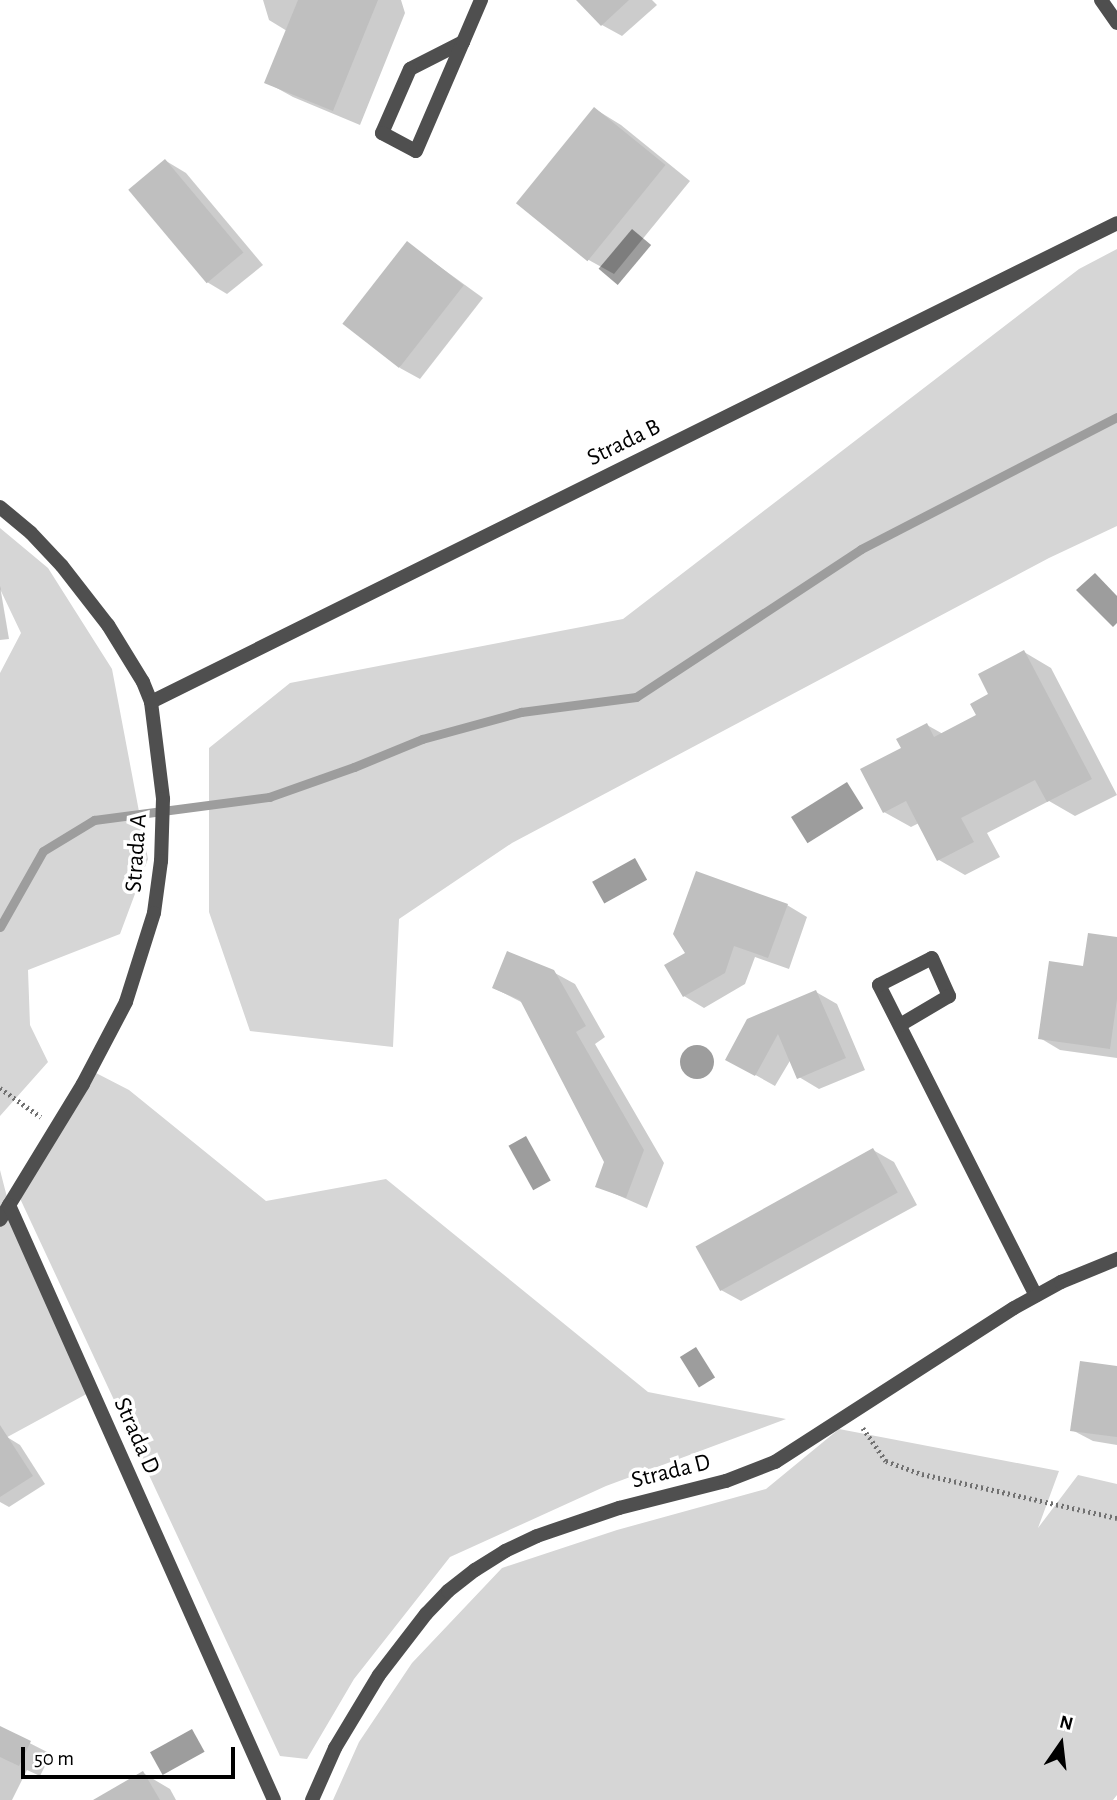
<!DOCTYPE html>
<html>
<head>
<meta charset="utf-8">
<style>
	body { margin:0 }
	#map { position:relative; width:1117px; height:1800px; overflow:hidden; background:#fff; font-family:"Alegreya Sans",sans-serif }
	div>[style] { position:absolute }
	.green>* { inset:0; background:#d6d6d6 }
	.water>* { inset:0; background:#9d9d9d; transform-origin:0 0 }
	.round { border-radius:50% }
	.shadow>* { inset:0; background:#0003 }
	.stream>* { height:9px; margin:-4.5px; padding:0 4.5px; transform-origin:4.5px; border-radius:4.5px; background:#9d9d9d }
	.building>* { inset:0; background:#bfbfbf; transform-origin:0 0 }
	.path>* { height:4.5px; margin-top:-2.25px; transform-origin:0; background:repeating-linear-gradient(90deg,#717171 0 2px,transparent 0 5.5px) }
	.lane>* { height:14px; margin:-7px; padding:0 7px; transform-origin:7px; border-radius:7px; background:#4f4f4f }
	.street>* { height:14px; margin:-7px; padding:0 7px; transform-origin:7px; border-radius:7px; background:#4f4f4f }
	span { translate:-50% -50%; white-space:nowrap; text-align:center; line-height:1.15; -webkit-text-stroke:7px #fff; paint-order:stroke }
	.street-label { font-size:24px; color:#000 }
	.north { position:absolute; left:1026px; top:1709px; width:70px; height:70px; -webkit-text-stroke:5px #fff; paint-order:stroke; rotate:14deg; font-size:19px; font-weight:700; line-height:28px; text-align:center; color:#000 }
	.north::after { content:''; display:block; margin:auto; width:24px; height:32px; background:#000; clip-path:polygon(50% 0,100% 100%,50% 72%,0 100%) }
	.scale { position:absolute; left:21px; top:1747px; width:214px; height:32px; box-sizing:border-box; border:4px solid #000; border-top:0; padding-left:9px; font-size:21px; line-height:24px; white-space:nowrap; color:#000; -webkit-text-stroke:5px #fff; paint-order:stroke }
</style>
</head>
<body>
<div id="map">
	<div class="green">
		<i style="clip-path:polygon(1117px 249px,1117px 526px,1049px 558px,512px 843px,399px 919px,393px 1047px,250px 1031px,209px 912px,209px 748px,290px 683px,623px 619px,1079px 269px)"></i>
		<i style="clip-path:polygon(0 528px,48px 568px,112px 669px,148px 859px,120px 934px,28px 970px,30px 1025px,48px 1062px,0 1116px,0 673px,21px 633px,0 589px)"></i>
		<i style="clip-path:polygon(96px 1073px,129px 1090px,266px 1201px,386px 1179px,648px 1392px,786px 1419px,606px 1486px,450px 1557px,354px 1679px,307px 1759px,280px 1756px,17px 1192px)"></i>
		<i style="clip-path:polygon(0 1170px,9px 1205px,92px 1391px,0 1441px)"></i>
		<i style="clip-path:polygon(839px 1429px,1059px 1471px,1038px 1528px,1078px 1475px,1117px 1484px,1117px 1795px,1113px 1800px,333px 1800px,359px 1742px,412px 1663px,502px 1568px,617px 1530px,766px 1489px)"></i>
	</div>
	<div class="water">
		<i style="left:632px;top:229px;width:25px;height:52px;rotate:40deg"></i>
		<i style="clip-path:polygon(1095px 573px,1117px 596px,1117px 623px,1113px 627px,1076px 590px)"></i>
		<i style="left:847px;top:782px;width:31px;height:66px;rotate:58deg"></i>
		<i style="left:635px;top:858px;width:25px;height:49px;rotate:61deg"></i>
		<i class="round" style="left:680px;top:1045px;width:34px;height:34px"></i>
		<i style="left:526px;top:1136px;width:51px;height:20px;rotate:61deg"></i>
		<i style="left:696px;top:1347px;width:36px;height:19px;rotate:58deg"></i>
		<i style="left:192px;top:1729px;width:26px;height:48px;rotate:61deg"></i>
	</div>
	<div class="shadow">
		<i style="clip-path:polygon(263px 0,401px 0,405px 13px,360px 125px,293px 97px,266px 82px,287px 31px,269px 20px)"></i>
		<i style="clip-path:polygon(579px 0,652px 0,657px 5px,622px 36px,602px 25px)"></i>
		<i style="clip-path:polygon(595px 109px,621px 125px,690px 181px,614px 274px,587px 259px,519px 203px)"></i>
		<i style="clip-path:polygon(166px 161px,186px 173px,263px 265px,227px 294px,207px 282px)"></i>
		<i style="clip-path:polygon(407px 243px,483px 298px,420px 379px,400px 368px)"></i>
		<i style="clip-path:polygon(0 586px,9px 639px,0 640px)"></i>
		<i style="clip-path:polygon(1024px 652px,1051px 668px,1117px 795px,1075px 816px,1049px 801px,987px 833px,1000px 857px,965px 875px,939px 860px,919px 823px,911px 827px,884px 812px,903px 748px,927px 725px,943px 734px,979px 716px)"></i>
		<i style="clip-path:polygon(787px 905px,807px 917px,789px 969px,755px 957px,745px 984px,704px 1008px,684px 996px,666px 966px)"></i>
		<i style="clip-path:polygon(1117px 939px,1117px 1058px,1060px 1050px,1040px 1038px,1085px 968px)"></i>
		<i style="clip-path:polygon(553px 972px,575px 984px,605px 1037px,595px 1044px,664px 1163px,647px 1208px,597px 1186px,606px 1161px,523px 1003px,494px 988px)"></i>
		<i style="clip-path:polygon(816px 992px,837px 1004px,865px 1070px,819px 1089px,799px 1077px,791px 1059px,775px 1086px,727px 1059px)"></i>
		<i style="clip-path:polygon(873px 1150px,894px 1162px,917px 1205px,741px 1301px,721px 1290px)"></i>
		<i style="clip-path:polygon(1117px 1368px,1117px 1445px,1093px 1441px,1072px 1430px)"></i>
		<i style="clip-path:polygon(7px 1437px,20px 1445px,45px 1484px,9px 1507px,0 1502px,0 1442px)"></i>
		<i style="clip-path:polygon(0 1728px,51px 1754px,40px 1776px,27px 1770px,12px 1800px,0 1800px)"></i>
		<i style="clip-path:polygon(143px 1773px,170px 1789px,176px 1800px,97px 1800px)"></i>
	</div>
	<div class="stream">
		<i style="left:0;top:927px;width:87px;rotate:-60.5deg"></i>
		<i style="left:43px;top:851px;width:60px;rotate:-31.3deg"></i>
		<i style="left:94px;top:820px;width:177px;rotate:-7.5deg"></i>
		<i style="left:269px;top:797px;width:90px;rotate:-19.4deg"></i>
		<i style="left:354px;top:767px;width:74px;rotate:-22.4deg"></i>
		<i style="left:422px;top:739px;width:103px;rotate:-15.3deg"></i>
		<i style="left:521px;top:712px;width:116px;rotate:-7.4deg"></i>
		<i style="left:636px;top:697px;width:269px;rotate:-33.3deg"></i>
		<i style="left:861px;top:549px;width:288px;rotate:-27.3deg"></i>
	</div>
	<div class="building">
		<i style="clip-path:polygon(298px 0,378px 0,333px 111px,264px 83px)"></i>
		<i style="clip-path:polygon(576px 0,629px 0,601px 26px)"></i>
		<i style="left:594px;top:107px;width:92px;height:124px;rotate:39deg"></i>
		<i style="left:165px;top:159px;width:122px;height:48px;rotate:50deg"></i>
		<i style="left:407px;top:241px;width:72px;height:105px;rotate:38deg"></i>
		<i style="clip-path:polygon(1024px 650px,1092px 779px,1047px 802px,1035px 780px,961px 818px,974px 842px,937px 861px,906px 801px,883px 813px,860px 769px,901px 748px,896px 739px,927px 723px,934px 737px,976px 715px,970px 704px,988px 694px,978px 674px)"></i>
		<i style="clip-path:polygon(696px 871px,788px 904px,768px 958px,734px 946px,725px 973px,683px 997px,664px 965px,685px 953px,673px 934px)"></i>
		<i style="clip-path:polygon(1088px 933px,1117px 937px,1117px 999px,1110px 1049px,1038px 1039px,1049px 961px,1083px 966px)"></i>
		<i style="clip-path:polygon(507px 951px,554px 970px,586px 1026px,576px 1032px,644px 1150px,626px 1198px,595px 1187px,604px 1162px,520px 1000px,492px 988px)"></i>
		<i style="clip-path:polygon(816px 990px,846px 1058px,797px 1079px,778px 1034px,755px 1076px,725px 1060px,747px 1019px)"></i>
		<i style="left:873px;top:1148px;width:51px;height:203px;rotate:61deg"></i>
		<i style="clip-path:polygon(1080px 1361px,1117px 1366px,1117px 1437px,1070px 1431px)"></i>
		<i style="clip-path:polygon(0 1425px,33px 1476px,0 1497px)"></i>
		<i style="clip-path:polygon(0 1726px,31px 1741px,19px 1766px,0 1757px)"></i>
		<i style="clip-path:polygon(143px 1771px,160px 1800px,93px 1800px)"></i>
	</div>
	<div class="path">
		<i style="left:0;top:1088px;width:50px;rotate:35.3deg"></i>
		<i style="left:863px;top:1428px;width:40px;rotate:55.1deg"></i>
		<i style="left:886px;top:1461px;width:38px;rotate:20deg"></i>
		<i style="left:922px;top:1474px;width:200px;rotate:12.7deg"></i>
	</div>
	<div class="lane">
		<i style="left:879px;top:985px;width:348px;rotate:63.2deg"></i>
	</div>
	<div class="street">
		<i style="left:1101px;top:0;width:28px;rotate:55deg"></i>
		<i style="left:463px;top:42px;width:59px;rotate:153deg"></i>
		<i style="left:410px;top:69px;width:70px;rotate:113.6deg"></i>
		<i style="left:382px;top:133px;width:38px;rotate:28deg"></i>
		<i style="left:416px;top:151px;width:119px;rotate:-66.7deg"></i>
		<i style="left:463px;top:42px;width:46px;rotate:-66.8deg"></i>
		<i style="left:0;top:507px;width:40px;rotate:40deg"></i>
		<i style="left:31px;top:533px;width:45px;rotate:46.8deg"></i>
		<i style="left:62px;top:566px;width:75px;rotate:52.1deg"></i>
		<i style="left:108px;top:625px;width:67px;rotate:58.4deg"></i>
		<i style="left:143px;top:682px;width:22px;rotate:68deg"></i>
		<i style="left:151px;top:702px;width:98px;rotate:82.9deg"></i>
		<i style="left:163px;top:799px;width:62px;rotate:91.8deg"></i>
		<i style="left:161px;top:861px;width:52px;rotate:97.7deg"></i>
		<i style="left:154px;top:913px;width:93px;rotate:107.5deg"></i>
		<i style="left:126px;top:1002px;width:93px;rotate:117.7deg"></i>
		<i style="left:83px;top:1084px;width:159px;rotate:121.4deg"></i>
		<i style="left:151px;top:702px;width:1078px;rotate:-26.37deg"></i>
		<i style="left:879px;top:985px;width:59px;rotate:-27deg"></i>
		<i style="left:932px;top:958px;width:42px;rotate:65.9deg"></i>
		<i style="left:949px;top:996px;width:57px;rotate:149.4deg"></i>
		<i style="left:9px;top:1205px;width:651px;rotate:65.99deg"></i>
		<i style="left:312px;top:1800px;width:57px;rotate:-66.1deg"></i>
		<i style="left:335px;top:1748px;width:85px;rotate:-58.9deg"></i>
		<i style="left:379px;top:1675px;width:77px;rotate:-52.4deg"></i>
		<i style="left:426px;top:1614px;width:32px;rotate:-46deg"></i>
		<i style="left:448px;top:1591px;width:34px;rotate:-38deg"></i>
		<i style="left:475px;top:1570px;width:36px;rotate:-32deg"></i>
		<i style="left:505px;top:1551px;width:35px;rotate:-25deg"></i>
		<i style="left:537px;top:1536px;width:87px;rotate:-18.9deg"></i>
		<i style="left:619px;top:1508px;width:110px;rotate:-14.2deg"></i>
		<i style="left:726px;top:1481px;width:53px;rotate:-21.2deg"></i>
		<i style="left:775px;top:1462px;width:284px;rotate:-32.8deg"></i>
		<i style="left:1014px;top:1308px;width:54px;rotate:-29deg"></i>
		<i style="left:1061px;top:1282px;width:61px;rotate:-22.3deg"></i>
	</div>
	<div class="street-label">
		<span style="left:624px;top:443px;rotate:-26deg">Strada B</span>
		<span style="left:137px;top:853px;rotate:-86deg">Strada A</span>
		<span style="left:136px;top:1436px;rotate:66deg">Strada D</span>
		<span style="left:671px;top:1472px;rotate:-14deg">Strada D</span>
	</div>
	<div class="north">N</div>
	<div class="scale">50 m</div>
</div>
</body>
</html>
